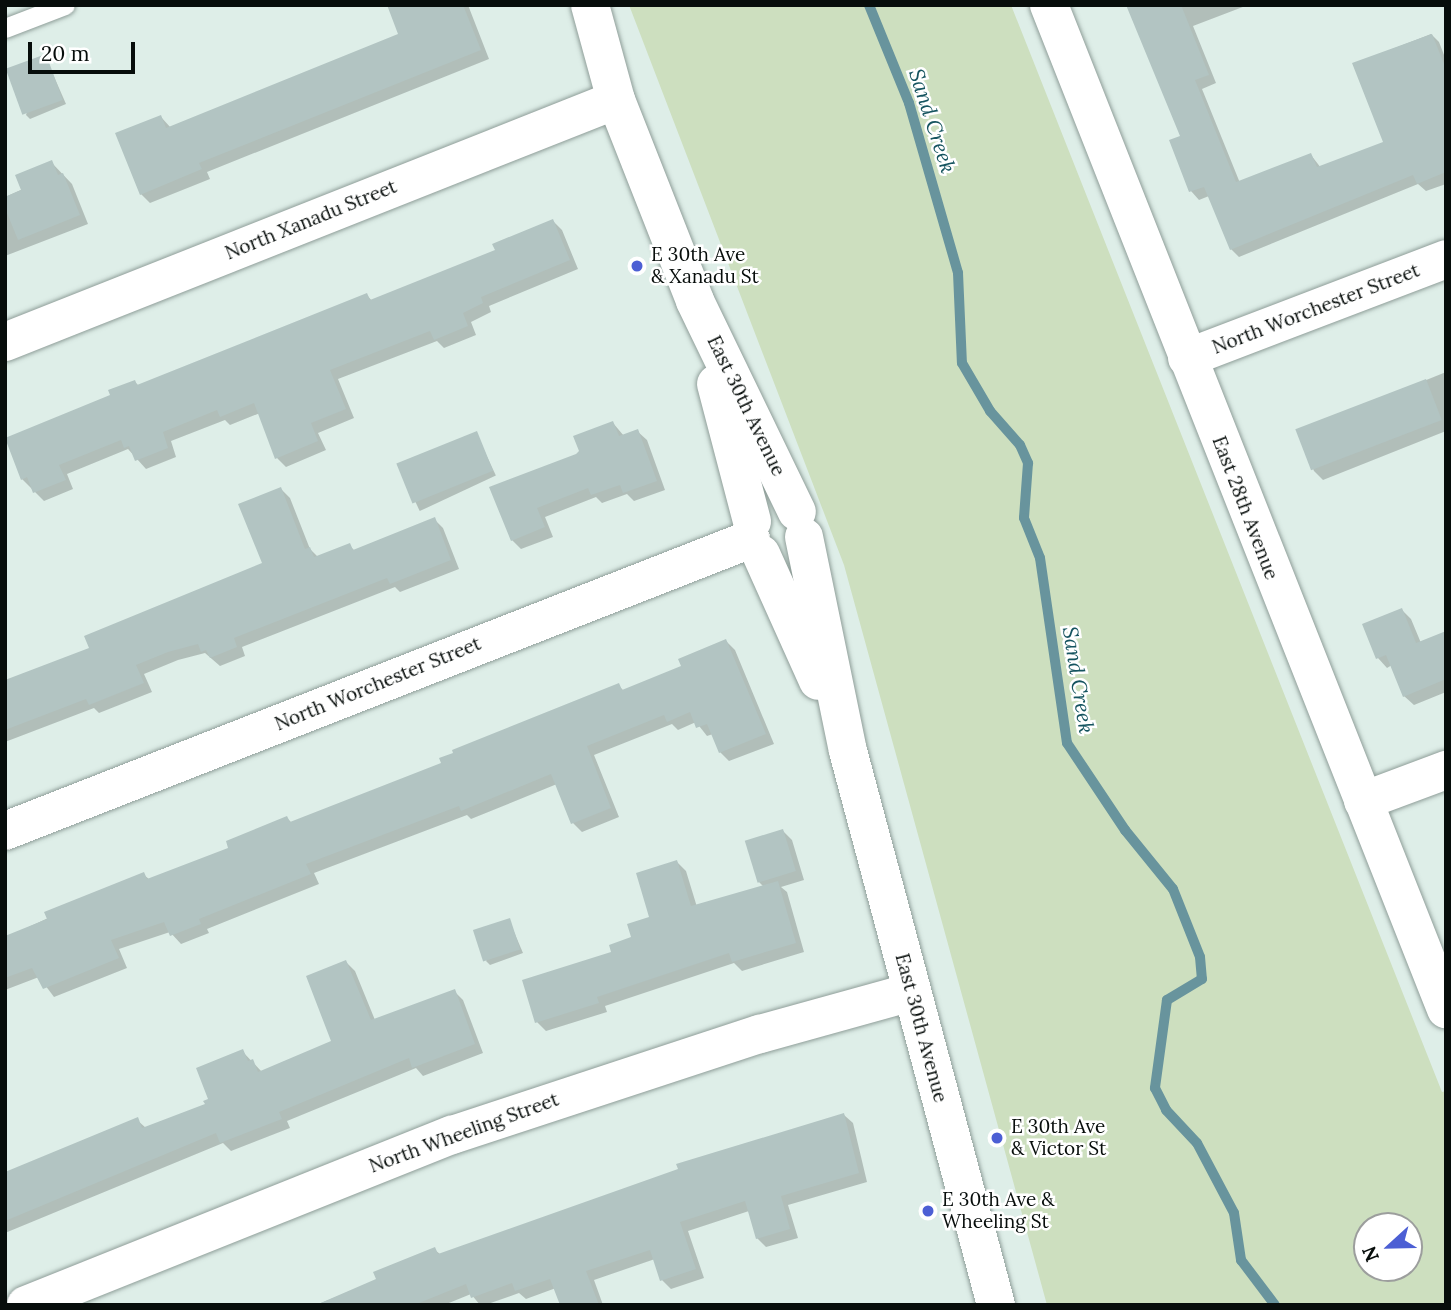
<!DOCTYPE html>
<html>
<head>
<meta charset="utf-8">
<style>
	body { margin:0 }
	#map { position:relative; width:1451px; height:1310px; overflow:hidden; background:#deeee8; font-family:Lora,serif }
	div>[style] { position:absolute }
	.green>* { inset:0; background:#cddfbf }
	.shadow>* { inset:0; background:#0003; transform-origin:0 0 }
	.stream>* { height:10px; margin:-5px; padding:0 5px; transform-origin:5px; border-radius:5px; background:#68949d }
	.building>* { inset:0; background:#b2c4c2; transform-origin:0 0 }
	.roads { filter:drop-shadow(0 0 2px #8f9e99) drop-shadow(0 0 2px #8f9e99) }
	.service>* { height:19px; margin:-9.5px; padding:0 9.5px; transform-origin:9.5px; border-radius:9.5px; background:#fff }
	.minor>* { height:38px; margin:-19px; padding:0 19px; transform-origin:19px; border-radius:19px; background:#fff }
	.tertiary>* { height:38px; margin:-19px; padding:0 19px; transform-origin:19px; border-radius:19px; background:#fff }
	.dots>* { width:19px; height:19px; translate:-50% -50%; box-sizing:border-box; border:4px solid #fff; border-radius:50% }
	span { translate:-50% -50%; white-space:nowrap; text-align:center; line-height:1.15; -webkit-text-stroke:5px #fff; paint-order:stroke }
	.street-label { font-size:19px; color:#070d0b }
	.poi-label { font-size:19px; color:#070d0b }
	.left { translate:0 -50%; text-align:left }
	.water-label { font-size:21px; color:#15545f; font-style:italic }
	.frame { position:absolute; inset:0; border:7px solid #070d0b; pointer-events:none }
	.north { position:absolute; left:1353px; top:1212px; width:70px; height:70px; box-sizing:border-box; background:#fff; border:2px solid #9c9e9d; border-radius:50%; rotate:248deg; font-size:19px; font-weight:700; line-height:28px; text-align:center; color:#070d0b }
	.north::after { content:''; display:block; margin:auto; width:24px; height:32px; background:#4c5fd4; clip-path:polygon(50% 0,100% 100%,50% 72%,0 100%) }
	.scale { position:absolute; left:28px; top:42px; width:107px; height:32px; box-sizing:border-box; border:4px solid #070d0b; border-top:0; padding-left:9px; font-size:21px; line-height:24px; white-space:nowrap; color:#070d0b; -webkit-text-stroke:5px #fff; paint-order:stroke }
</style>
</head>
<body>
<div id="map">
	<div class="green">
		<i style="clip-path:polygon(evenodd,629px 5px,1011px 5px,1442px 1092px,1446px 1091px,1446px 1305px,1047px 1305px,844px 565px,629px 5px,1367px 1226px,1409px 1226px,1409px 1268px,1367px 1268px,1367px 1226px)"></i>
	</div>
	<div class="shadow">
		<i style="clip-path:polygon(389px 5px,468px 5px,489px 59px,207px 172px,210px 179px,150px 203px,141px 194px,161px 117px,171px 128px,400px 35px)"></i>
		<i style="clip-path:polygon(1128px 5px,1248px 5px,1193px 26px,1216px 83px,1202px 89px,1240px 183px,1311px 155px,1321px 168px,1385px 143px,1354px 64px,1431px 34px,1439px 42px,1446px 60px,1446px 184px,1426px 191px,1418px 184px,1239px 257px,1231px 249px,1209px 196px,1199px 200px,1191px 191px,1171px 141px,1182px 137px)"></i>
		<i style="clip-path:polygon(45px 56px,66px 104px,30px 119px,26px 115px)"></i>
		<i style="clip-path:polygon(51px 162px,72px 184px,88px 224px,5px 256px,5px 197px,23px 189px)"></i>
		<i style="clip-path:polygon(553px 221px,562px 230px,578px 269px,489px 306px,491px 312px,471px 322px,476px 335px,444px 348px,437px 341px,338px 379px,354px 418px,318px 433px,326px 450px,286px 467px,277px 458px,260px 413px,230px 425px,225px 420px,171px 441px,176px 457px,146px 469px,128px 449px,67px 474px,73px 489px,44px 501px,22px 479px,112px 396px,135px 382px,139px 386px,367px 295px,372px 301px,497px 251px)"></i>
		<i style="clip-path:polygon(1446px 372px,1446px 431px,1323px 480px,1314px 471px,1298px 432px)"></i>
		<i style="clip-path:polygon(613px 423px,624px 436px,637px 431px,647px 440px,665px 490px,634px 501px,627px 494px,602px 503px,596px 497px,545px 517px,553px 537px,521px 549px,512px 540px,577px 455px)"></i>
		<i style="left:476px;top:433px;width:47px;height:84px;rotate:65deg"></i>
		<i style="clip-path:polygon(281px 489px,290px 498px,310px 549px,318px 557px,349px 545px,355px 551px,434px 519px,443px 528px,459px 569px,400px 592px,395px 587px,242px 647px,245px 656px,220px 666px,205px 653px,178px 660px,144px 674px,152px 692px,99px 713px,94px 708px,5px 742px,5px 683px,92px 648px,264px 564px)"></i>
		<i style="clip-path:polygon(1402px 610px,1411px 619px,1421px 643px,1446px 637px,1446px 692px,1414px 705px,1404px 696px,1392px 665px,1387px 668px,1378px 658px,1364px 625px)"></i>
		<i style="clip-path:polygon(726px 641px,735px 650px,774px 744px,729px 761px,720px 752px,713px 734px,707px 736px,696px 722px,678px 730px,672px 724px,594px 755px,619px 817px,582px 832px,573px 823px,557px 784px,471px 819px,467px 815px,314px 873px,319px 884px,207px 929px,209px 933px,181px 944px,170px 932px,119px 949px,127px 968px,54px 997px,39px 977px,5px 990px,5px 938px,143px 874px,150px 880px,231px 849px,287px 818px,292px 823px,444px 764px,618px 685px,624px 691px,684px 667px)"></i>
		<i style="clip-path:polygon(783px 831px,792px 840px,804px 880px,781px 887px,787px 892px,804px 952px,742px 971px,734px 963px,605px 1006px,607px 1012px,546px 1031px,537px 1022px,634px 939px,651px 918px,677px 862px,686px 871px,697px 907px,764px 887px,759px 882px)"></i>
		<i style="clip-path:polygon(509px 920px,523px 953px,490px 965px,486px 961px)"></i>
		<i style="clip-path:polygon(346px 962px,355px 971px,375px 1020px,454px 991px,463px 1000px,483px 1053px,423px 1076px,416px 1068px,287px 1121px,290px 1128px,231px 1151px,223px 1143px,5px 1233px,5px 1174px,137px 1120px,146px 1128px,207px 1105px,242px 1051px,262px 1072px,334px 1042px)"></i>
		<i style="clip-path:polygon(844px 1115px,853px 1123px,867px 1182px,788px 1205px,798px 1238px,766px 1247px,757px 1238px,749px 1211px,688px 1231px,704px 1278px,671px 1289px,662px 1280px,655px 1259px,594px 1280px,603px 1305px,562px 1305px,556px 1288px,526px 1299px,519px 1293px,485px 1305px,480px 1305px,471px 1294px,444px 1305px,316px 1305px,378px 1280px,434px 1249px,441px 1255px)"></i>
	</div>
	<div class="stream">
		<i style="left:869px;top:5px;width:106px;rotate:67.8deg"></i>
		<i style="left:909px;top:103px;width:177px;rotate:73.9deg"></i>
		<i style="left:958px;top:273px;width:90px;rotate:87.5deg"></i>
		<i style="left:962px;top:363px;width:56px;rotate:59.7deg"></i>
		<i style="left:990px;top:411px;width:45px;rotate:48.6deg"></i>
		<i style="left:1020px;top:445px;width:20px;rotate:66deg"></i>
		<i style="left:1028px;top:463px;width:55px;rotate:94.2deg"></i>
		<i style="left:1024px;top:518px;width:43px;rotate:68.2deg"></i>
		<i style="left:1040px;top:558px;width:187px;rotate:81.7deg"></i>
		<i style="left:1067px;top:743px;width:105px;rotate:56.3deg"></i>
		<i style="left:1125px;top:830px;width:76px;rotate:50.9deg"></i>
		<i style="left:1173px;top:889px;width:73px;rotate:68.3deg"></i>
		<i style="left:1200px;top:957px;width:22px;rotate:85deg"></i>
		<i style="left:1202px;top:979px;width:41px;rotate:149deg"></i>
		<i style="left:1167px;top:1000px;width:89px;rotate:97.8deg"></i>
		<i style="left:1155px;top:1088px;width:25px;rotate:63deg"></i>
		<i style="left:1166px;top:1110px;width:45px;rotate:46.8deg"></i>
		<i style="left:1197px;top:1143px;width:79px;rotate:62.1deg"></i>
		<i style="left:1234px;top:1213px;width:48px;rotate:81.5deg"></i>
		<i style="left:1241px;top:1260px;width:56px;rotate:52.9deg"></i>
	</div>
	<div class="building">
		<i style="clip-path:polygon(387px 5px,463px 5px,481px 50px,199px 163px,202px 169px,140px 195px,115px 133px,161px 115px,166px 128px,398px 34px)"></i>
		<i style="clip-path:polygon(1126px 5px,1181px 5px,1209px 75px,1195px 80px,1236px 182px,1311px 153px,1317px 167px,1383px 142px,1352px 63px,1432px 34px,1446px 69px,1446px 172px,1417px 184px,1413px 175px,1230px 250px,1204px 187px,1189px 192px,1169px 140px,1180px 136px)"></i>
		<i style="left:46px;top:54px;width:49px;height:43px;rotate:70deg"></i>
		<i style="clip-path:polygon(52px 160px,58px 175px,63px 173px,80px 215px,18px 240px,5px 208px,5px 197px,21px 190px,15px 175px)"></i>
		<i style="clip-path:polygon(553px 219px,570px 260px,481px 297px,483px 303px,463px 313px,468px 326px,434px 340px,430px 331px,330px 370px,346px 409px,311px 423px,318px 441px,275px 459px,254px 403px,220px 417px,217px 410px,163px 432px,168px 448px,135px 461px,129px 446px,124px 448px,121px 440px,59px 465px,66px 480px,33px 493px,27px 477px,21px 480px,5px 438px,110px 395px,108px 390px,135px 380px,137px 385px,367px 293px,370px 300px,495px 250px,492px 244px)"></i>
		<i style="left:1426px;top:379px;width:44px;height:140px;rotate:69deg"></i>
		<i style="clip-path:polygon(613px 421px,619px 436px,638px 429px,657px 481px,623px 493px,620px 485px,591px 495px,588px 488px,537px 508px,545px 527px,511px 541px,489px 487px,576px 454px,579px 451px,573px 436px)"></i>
		<i style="left:477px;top:431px;width:43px;height:87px;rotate:68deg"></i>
		<i style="clip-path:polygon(281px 487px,305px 549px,310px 547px,314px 557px,350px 543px,353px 550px,435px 517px,451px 560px,390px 584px,387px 578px,234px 638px,237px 647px,210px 658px,206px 650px,201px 652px,198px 644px,168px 652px,136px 665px,144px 683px,89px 705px,86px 699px,5px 730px,5px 680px,89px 648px,84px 636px,262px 563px,238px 504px)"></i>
		<i style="clip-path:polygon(1402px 608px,1416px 643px,1446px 631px,1446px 679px,1403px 697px,1386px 655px,1376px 659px,1362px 624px)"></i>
		<i style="clip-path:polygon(726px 639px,766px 734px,719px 753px,707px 724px,696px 728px,690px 712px,667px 722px,664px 715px,587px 746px,611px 808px,571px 824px,551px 774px,461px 811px,459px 806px,306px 864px,311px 874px,199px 919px,201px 924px,170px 936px,164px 922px,111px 940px,119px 958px,43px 989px,32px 968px,5px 978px,5px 936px,47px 919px,44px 912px,144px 872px,147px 879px,228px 848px,226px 841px,287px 816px,290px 822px,441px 763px,439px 758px,453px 753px,452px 750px,619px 683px,622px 690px,681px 666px,678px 659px)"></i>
		<i style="left:783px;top:829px;width:44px;height:40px;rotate:73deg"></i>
		<i style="clip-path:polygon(677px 860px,691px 906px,778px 881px,796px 943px,732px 962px,729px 953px,597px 997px,599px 1003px,535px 1023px,522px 980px,611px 952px,609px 945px,631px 937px,627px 924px,649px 917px,636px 873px)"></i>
		<i style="left:510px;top:918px;width:33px;height:39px;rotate:72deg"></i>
		<i style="clip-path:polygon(346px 960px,371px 1020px,455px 989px,475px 1044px,412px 1068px,409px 1058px,279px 1112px,282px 1119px,220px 1143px,216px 1133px,5px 1221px,5px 1172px,138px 1117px,142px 1128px,205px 1104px,203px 1101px,208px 1099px,196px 1068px,243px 1049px,248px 1061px,253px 1059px,258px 1072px,331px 1041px,306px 976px)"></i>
		<i style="clip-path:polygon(844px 1113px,859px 1173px,781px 1196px,790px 1229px,756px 1239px,745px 1201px,680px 1222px,696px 1269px,660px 1281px,650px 1250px,586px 1271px,599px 1305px,560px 1305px,550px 1279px,515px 1291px,512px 1283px,471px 1298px,466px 1284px,414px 1305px,316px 1305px,376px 1279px,373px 1272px,435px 1247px,438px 1254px,678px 1169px,676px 1164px)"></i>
	</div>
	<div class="roads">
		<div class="service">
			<i style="left:5px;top:28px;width:64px;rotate:-21deg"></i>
		</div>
		<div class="minor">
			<i style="left:1049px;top:5px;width:1080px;rotate:68.43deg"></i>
			<i style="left:1187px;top:358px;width:277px;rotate:-20.9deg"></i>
			<i style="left:1363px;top:801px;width:89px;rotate:-20.5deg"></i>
			<i style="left:5px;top:831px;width:801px;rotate:-21.38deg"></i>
			<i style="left:26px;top:1305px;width:459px;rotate:-21.8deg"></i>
			<i style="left:452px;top:1135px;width:324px;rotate:-18.2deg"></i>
			<i style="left:760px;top:1034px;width:157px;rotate:-15.5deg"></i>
		</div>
		<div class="tertiary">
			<i style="left:590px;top:5px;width:98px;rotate:74.7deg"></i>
			<i style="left:616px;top:100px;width:216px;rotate:68.5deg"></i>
			<i style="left:695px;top:301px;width:234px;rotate:64.2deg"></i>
			<i style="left:5px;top:342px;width:657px;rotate:-21.61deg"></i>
			<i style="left:716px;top:384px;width:142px;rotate:75.3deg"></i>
			<i style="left:804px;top:537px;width:218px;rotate:78.4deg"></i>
			<i style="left:848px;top:751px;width:573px;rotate:75.04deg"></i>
			<i style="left:761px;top:554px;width:139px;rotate:65.8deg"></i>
		</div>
	</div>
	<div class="dots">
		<i style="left:637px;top:266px;background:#4c5fd4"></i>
		<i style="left:997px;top:1138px;background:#4c5fd4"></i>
		<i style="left:928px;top:1211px;background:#4c5fd4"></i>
	</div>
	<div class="street-label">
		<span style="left:311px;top:220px;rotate:-22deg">North Xanadu Street</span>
		<span style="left:1316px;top:309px;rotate:-21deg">North Worchester Street</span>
		<span style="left:746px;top:406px;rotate:64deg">East 30th Avenue</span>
		<span style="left:1245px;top:508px;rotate:69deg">East 28th Avenue</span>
		<span style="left:378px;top:684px;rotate:-22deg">North Worchester Street</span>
		<span style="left:921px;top:1028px;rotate:75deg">East 30th Avenue</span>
		<span style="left:464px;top:1133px;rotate:-20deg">North Wheeling Street</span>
	</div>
	<div class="poi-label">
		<span class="left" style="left:651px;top:266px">E 30th Ave<br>&amp; Xanadu St</span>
		<span class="left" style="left:1011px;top:1138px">E 30th Ave<br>&amp; Victor St</span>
		<span class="left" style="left:942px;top:1211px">E 30th Ave &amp;<br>Wheeling St</span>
	</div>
	<div class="water-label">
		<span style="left:932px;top:121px;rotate:72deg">Sand Creek</span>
		<span style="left:1078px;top:680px;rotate:81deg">Sand Creek</span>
	</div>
	<div class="frame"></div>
	<div class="north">N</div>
	<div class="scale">20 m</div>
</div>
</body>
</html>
